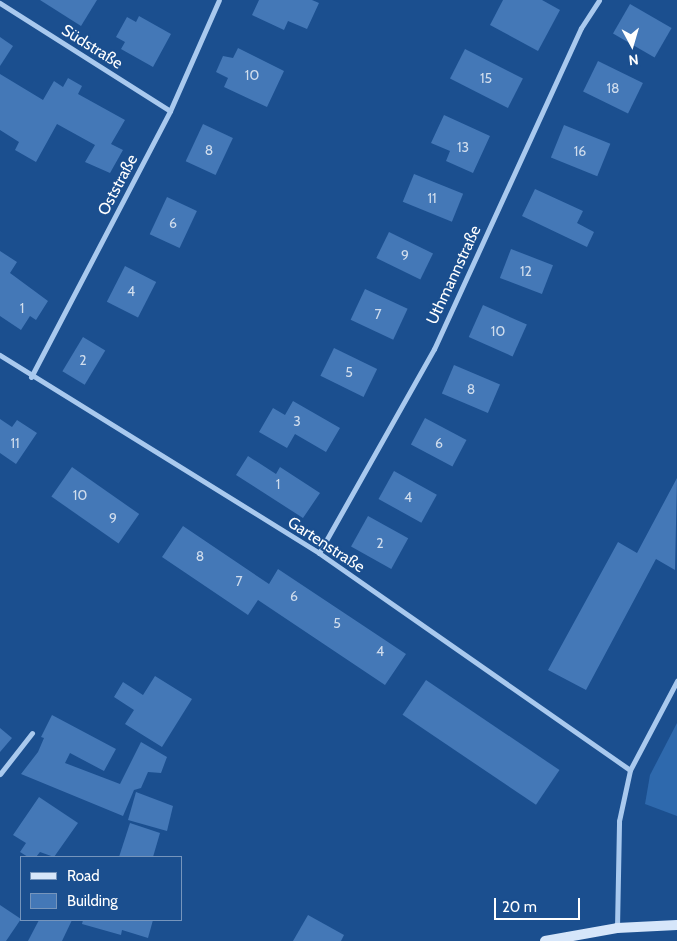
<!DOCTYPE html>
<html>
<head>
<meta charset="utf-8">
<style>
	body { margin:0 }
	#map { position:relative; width:677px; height:941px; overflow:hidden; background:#1b4f8f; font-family:Cabin,sans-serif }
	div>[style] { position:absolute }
	.green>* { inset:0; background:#2e69ad }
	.building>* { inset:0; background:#4478b7; transform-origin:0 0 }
	.street>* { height:5px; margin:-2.5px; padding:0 2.5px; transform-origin:2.5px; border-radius:2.5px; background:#a9c9ee }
	.secondary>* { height:10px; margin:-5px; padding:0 5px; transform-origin:5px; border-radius:5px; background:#d6e6fa }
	span { translate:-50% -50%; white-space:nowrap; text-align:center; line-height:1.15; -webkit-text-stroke:4px #1b4f8f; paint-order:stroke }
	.number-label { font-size:14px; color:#d0dded }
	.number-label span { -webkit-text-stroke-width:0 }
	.street-label { font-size:16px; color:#fff }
	.legend { position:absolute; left:20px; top:856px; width:162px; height:65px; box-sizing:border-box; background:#1b4f8f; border:1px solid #7695bc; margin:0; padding:6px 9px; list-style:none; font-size:15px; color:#fff }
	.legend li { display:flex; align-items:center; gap:10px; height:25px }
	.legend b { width:25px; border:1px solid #7695bc }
	.north { position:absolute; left:607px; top:20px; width:50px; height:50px; -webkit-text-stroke:4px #1b4f8f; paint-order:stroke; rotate:174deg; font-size:14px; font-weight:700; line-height:20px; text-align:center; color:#fff }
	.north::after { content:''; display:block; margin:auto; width:18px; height:22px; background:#fff; clip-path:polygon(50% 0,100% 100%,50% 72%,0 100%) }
	.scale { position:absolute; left:494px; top:898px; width:86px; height:22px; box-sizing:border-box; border:2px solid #fff; border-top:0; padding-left:6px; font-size:15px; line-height:18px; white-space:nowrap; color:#fff; -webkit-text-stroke:4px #1b4f8f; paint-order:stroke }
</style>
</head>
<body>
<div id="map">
	<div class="green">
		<i style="clip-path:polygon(677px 723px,677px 816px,645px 804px,650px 775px)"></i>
	</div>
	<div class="building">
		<i style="clip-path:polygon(40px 0,97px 0,81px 26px)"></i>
		<i style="clip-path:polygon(259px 0,312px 0,319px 3px,307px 29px,288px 21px,284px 30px,252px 15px)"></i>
		<i style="clip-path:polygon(503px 0,542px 0,560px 10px,538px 51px,490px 25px)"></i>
		<i style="left:630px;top:4px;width:48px;height:34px;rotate:30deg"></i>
		<i style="clip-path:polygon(139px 16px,171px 34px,153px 67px,121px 49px,125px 42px,116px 37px,127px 17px,136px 22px)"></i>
		<i style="clip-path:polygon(0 37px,13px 46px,0 66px)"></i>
		<i style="clip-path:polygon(238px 48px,284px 71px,267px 107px,224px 87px,228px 78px,216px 72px,223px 56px,233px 58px)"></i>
		<i style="left:465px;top:49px;width:65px;height:33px;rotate:27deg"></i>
		<i style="left:598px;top:61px;width:50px;height:34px;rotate:26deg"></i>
		<i style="clip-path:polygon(0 74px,43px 100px,54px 81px,63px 87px,68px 78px,82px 86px,78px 94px,125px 120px,111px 144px,123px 150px,110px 173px,85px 162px,95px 145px,57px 124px,36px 162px,15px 150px,19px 142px,0 130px)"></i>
		<i style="clip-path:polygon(444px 115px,490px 136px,473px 173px,446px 161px,450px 151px,431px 143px)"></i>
		<i style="left:203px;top:124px;width:33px;height:41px;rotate:25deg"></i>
		<i style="left:564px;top:125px;width:50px;height:35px;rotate:22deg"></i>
		<i style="left:414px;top:174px;width:53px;height:30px;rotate:22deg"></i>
		<i style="clip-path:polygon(535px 189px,583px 211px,577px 223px,594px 232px,587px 247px,522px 216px)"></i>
		<i style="left:167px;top:197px;width:33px;height:41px;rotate:25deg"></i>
		<i style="left:389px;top:232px;width:49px;height:29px;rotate:26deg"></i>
		<i style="left:511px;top:249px;width:45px;height:31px;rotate:21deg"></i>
		<i style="clip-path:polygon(0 251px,17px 262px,10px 273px,48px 301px,36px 320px,30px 316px,21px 330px,0 316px)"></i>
		<i style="left:125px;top:266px;width:35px;height:40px;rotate:27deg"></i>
		<i style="left:365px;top:289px;width:47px;height:34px;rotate:25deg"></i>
		<i style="left:483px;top:305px;width:48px;height:35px;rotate:24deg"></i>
		<i style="left:83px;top:337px;width:26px;height:40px;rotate:31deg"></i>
		<i style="left:334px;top:348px;width:48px;height:31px;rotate:26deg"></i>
		<i style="left:454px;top:365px;width:50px;height:31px;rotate:23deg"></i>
		<i style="clip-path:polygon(293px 401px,340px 428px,326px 452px,295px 434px,287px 448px,259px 432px,273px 408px,285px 415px)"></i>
		<i style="left:425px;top:418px;width:47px;height:30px;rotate:28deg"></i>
		<i style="clip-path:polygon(0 419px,12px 427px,17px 420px,37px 433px,16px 464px,0 453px)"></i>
		<i style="clip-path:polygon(248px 456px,276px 474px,280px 467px,320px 493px,303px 518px,236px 475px)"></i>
		<i style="left:72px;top:467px;width:82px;height:36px;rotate:35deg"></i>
		<i style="left:394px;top:471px;width:49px;height:32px;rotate:29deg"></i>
		<i style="clip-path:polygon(677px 478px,675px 570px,656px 559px,586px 690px,548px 670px,618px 542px,637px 553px)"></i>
		<i style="left:368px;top:516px;width:46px;height:35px;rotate:29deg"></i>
		<i style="clip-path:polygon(183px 526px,269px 584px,278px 569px,406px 654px,385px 685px,258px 600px,248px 615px,162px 557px)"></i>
		<i style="clip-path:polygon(155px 676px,192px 699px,162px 747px,125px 724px,134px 710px,114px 697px,123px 682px,143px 695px)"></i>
		<i style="left:426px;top:680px;width:161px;height:42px;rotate:34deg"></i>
		<i style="clip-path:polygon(52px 715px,116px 749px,104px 771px,70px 753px,65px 763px,120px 784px,141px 742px,167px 757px,161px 773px,148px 772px,141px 788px,134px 790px,123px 816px,21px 774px,38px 752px,44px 738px,41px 737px)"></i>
		<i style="clip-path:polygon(0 728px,12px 738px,0 752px)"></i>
		<i style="clip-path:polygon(136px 792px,173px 806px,167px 831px,128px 820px)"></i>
		<i style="clip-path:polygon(39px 797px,78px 823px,54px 857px,40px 852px,36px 857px,28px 857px,20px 852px,26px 843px,13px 835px)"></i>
		<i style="clip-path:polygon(130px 823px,160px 833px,153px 857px,119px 857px)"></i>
		<i style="clip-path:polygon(0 905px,21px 919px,6px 941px,0 941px)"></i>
		<i style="clip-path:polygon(308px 915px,344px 935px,341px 941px,293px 941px)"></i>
		<i style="clip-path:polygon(39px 920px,72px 920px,62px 941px,28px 941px)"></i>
		<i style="clip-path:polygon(83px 920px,153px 920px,148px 938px,122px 930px,121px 935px,82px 924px)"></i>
	</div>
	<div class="street">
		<i style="left:0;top:3px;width:201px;rotate:32.4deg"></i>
		<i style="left:0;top:355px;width:375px;rotate:31.8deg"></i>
		<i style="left:319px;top:553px;width:379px;rotate:34.9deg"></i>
		<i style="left:31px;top:377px;width:300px;rotate:-62.4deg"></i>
		<i style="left:170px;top:111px;width:121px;rotate:-66.2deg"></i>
		<i style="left:319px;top:553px;width:234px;rotate:-60.6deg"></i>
		<i style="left:434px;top:349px;width:353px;rotate:-65.4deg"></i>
		<i style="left:581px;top:28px;width:33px;rotate:-57deg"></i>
		<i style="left:0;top:774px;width:52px;rotate:-52deg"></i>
		<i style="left:617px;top:928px;width:107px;rotate:-88.9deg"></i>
		<i style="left:619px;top:821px;width:52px;rotate:-77.8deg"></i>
		<i style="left:630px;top:770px;width:101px;rotate:-62.2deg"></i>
	</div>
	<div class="secondary">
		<i style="left:545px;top:941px;width:73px;rotate:-10.2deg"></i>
		<i style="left:617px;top:928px;width:60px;rotate:-2.9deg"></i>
	</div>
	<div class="number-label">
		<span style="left:252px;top:75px">10</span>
		<span style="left:486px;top:78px">15</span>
		<span style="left:613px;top:88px">18</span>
		<span style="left:463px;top:147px">13</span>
		<span style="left:209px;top:150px">8</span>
		<span style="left:580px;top:151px">16</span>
		<span style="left:432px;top:198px">11</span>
		<span style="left:173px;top:223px">6</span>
		<span style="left:405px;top:255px">9</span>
		<span style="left:526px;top:271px">12</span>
		<span style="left:131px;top:291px">4</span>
		<span style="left:22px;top:308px">1</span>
		<span style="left:378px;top:314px">7</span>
		<span style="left:498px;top:331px">10</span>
		<span style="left:83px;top:360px">2</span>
		<span style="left:349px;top:372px">5</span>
		<span style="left:471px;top:389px">8</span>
		<span style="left:297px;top:421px">3</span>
		<span style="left:15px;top:443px">11</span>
		<span style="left:439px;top:443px">6</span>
		<span style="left:278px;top:484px">1</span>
		<span style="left:80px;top:495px">10</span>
		<span style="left:408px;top:497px">4</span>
		<span style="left:113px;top:518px">9</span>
		<span style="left:380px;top:543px">2</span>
		<span style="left:200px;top:556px">8</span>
		<span style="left:239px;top:581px">7</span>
		<span style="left:294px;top:596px">6</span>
		<span style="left:337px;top:623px">5</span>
		<span style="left:380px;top:651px">4</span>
	</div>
	<div class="street-label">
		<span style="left:92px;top:47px;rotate:32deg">Südstraße</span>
		<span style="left:118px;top:185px;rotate:-62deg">Oststraße</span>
		<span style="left:454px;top:275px;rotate:-65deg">Uthmannstraße</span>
		<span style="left:326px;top:545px;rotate:33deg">Gartenstraße</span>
	</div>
	<ul class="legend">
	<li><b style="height:6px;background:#d6e6fa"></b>Road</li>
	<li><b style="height:14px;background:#4478b7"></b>Building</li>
	</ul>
	<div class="north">N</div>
	<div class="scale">20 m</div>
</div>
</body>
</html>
